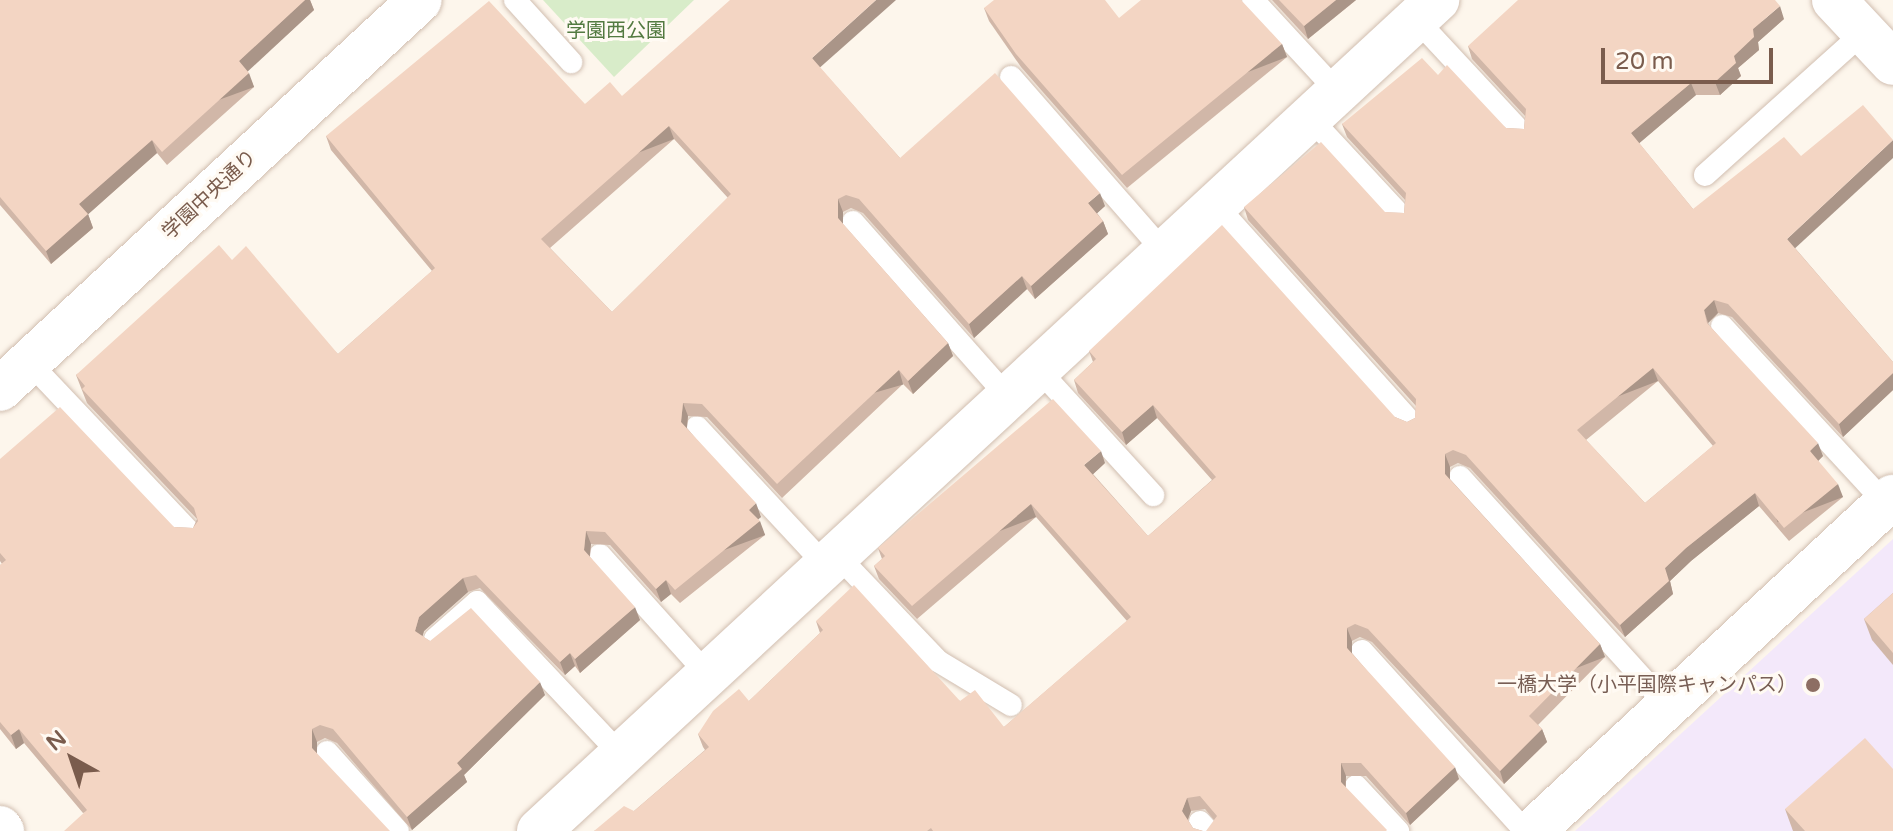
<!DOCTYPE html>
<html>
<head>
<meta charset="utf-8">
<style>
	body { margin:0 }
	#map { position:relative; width:1893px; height:831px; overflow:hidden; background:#fdf6ec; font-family:"Varela Round","Noto Sans JP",sans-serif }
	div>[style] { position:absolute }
	.education>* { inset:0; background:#f3e8fa }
	.green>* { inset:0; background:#d8ecc9 }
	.roads { filter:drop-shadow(0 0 2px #d1beb0) drop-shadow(0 0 2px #d1beb0) }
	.lane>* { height:22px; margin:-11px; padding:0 11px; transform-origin:11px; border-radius:11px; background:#fff }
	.street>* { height:44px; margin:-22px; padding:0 22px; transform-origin:22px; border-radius:22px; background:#fff }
	.secondary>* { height:44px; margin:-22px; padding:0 22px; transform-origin:22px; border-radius:22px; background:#fff }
	.wall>* { inset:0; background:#d1b7a8 }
	.shaded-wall>* { inset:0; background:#aa9588; transform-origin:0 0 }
	.building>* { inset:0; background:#f3d5c3 }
	.dots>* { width:22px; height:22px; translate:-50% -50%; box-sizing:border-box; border:4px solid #fffaf3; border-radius:50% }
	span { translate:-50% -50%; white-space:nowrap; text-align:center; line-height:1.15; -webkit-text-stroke:6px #fffaf3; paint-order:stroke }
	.park-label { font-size:20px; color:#537a41 }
	.street-label { font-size:20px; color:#7a5c4d }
	.education-label { font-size:20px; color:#785e54 }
	.right { translate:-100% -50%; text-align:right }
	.north { position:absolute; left:32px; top:719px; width:80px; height:80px; -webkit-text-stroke:6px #fffaf3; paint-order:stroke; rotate:320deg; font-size:22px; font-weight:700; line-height:32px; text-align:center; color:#7a5c4d }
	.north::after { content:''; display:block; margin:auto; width:28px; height:36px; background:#7a5c4d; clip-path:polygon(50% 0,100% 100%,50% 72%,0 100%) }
	.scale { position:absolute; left:1601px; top:48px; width:172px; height:36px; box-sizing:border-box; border:4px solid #7a5c4d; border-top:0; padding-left:10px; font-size:24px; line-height:28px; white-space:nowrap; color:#7a5c4d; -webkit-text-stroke:6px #fffaf3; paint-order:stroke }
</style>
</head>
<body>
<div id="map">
	<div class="education">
		<i style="clip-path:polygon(1893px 539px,1893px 831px,1575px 831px)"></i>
	</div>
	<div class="green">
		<i style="clip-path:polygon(543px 0,694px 0,614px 77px)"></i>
	</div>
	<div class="roads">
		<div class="lane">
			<i style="left:515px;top:0;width:84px;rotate:47.9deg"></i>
			<i style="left:1253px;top:0;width:125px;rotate:47.3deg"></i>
			<i style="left:1416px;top:19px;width:153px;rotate:47.1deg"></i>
			<i style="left:1011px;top:77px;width:234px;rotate:48.8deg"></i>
			<i style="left:1310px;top:118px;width:132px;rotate:47.1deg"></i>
			<i style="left:1705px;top:175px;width:214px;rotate:-42deg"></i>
			<i style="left:1216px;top:205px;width:290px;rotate:48.1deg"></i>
			<i style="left:853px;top:222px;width:234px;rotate:48.5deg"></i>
			<i style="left:1722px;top:326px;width:242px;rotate:47.3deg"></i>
			<i style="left:29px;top:362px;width:233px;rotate:46.6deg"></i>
			<i style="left:1038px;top:369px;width:171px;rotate:47.6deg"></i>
			<i style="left:697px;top:427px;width:190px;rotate:47.1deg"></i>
			<i style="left:1460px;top:477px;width:309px;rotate:47.8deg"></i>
			<i style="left:600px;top:555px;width:161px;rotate:48deg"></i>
			<i style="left:837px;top:555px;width:146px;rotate:46.4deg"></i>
			<i style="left:938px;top:661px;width:85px;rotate:31.1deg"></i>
			<i style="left:435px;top:639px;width:56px;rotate:-41.4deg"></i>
			<i style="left:477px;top:602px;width:210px;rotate:46.7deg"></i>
			<i style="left:1362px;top:651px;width:243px;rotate:47.8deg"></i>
			<i style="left:327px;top:752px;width:106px;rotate:48.1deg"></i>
			<i style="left:1356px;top:786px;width:62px;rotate:47deg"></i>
			<i style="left:1200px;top:822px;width:12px;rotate:48deg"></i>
		</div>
		<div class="street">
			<i style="left:0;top:828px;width:4px;rotate:56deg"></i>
			<i style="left:539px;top:831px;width:1224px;rotate:-42.78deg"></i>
			<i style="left:1533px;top:831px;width:491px;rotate:-42.9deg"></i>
		</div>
		<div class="secondary">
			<i style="left:1834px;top:0;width:86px;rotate:46.9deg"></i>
			<i style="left:0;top:389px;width:572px;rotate:-42.81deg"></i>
		</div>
	</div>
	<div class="wall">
		<i style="clip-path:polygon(0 0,310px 0,314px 10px,247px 71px,254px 87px,167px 165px,157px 153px,88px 214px,93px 228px,51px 264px,0 205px)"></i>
		<i style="clip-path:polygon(1272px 0,1356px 0,1308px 39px)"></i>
		<i style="clip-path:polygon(984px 8px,1119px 18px,1282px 44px,1287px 57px,1127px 188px,1021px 67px,989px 21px)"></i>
		<i style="clip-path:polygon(evenodd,1784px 19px,1758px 42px,1759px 50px,1738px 68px,1741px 76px,1720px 95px,1696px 95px,1639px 143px,1693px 209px,1795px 248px,1893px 362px,1893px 390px,1843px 437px,1732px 317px,1718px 313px,1708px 323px,1709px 325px,1823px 456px,1818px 461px,1843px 497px,1789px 541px,1759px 506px,1691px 561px,1670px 581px,1673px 594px,1625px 637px,1470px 468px,1458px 463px,1450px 467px,1450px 479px,1600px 644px,1605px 657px,1538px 725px,1542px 729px,1547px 742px,1504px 784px,1372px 642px,1360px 637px,1352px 641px,1352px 653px,1459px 779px,1410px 825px,1366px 776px,1346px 776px,1346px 787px,1214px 820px,1205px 809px,1191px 811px,1188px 820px,1193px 828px,1203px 831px,594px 831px,634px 811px,705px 750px,703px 747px,698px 734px,749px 701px,820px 633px,816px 621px,960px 701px,1004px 727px,1127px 621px,1036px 517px,917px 619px,879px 579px,874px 566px,882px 559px,878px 548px,1105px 463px,1093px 474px,1148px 536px,1212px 480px,1157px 418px,1126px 445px,1078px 393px,1074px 380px,1093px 362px,1089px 351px,1395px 417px,1407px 422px,1415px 418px,1416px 406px,1248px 220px,1244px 207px,1404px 213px,1405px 200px,1347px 137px,1342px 124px,1438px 75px,1506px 128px,1524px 129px,1525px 116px,1472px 59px,1468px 46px,1784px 19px,1658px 381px,1713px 446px,1645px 503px,1586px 440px,1658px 381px)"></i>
		<i style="clip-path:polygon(evenodd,820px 68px,900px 158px,1105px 206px,1097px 213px,1103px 221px,1108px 234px,1035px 299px,1027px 289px,974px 338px,863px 213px,851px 208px,843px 212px,843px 224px,948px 343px,953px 356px,913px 394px,903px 384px,782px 498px,707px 417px,688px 416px,687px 428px,761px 517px,758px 519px,765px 535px,680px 603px,671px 594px,661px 602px,610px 545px,591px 544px,590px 557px,640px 620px,580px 673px,575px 666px,565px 675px,480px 588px,468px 592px,424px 631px,422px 636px,430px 641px,545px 695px,464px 775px,467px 782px,412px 830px,337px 743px,325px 738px,317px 742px,317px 753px,83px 813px,24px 743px,16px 749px,0 729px,0 565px,2px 564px,0 561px,0 459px,174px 527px,193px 528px,197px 519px,87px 403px,76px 375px,232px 260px,338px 354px,432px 271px,331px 150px,326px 136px,585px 104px,622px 96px,820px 68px,674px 139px,728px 198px,612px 312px,550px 248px,674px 139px)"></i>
		<i style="clip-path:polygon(1893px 593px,1893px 665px,1872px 640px,1864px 619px)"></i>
		<i style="clip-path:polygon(1785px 809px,1893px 831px,1793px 831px)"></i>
	</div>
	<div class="shaded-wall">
		<i style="clip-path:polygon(305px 0,310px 0,314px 10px,244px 75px,239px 61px)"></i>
		<i style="clip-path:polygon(876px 0,896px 0,816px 71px,812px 58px)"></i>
		<i style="clip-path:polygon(1336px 0,1356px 0,1308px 39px,1304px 26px)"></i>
		<i style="clip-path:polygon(1780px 6px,1784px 19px,1758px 42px,1759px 50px,1738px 68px,1741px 76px,1720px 95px,1715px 82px,1753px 29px)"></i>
		<i style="left:1282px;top:44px;width:14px;height:207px;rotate:69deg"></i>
		<i style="left:249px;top:73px;width:15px;height:118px;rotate:70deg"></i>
		<i style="clip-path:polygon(1691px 83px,1696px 95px,1636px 146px,1631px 133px)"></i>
		<i style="left:669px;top:126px;width:14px;height:171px;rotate:69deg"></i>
		<i style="clip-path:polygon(152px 140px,157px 153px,84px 218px,79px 204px)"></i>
		<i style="clip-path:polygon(1893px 140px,1893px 158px,1791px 252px,1787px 239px)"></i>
		<i style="clip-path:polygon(1100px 193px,1105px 206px,1093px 217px,1088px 203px)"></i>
		<i style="clip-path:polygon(838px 199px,843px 212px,843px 231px,838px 218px)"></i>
		<i style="clip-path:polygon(88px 214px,93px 228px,51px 264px,46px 251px)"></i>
		<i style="clip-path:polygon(1103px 221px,1108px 234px,1035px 299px,1031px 286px)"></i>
		<i style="clip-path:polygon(1022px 276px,1027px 289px,974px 338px,969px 324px)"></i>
		<i style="clip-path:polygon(1714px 300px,1718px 313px,1708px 323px,1712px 335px,1704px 310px)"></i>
		<i style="clip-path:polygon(948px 343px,953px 356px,913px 394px,908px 381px)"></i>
		<i style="left:1653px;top:368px;width:14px;height:98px;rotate:69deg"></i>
		<i style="left:899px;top:370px;width:15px;height:167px;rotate:74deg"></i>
		<i style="clip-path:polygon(1893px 373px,1893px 390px,1843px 437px,1839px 424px)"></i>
		<i style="clip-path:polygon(683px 403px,688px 416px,686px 436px,681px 422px)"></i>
		<i style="clip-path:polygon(1153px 405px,1157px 418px,1126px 445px,1122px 432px)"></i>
		<i style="clip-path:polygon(1818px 443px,1823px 456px,1815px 464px,1810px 451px)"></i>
		<i style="clip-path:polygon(1101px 451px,1105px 463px,1089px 478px,1084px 465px)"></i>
		<i style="clip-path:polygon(1445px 454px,1450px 467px,1450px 486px,1445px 474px)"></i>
		<i style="left:1838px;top:484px;width:14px;height:70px;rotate:69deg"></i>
		<i style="clip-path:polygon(1755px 493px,1759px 506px,1691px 561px,1670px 581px,1673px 594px,1625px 637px,1620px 625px,1665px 568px,1686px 548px)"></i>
		<i style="clip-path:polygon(756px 503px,761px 517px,754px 523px,749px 510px)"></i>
		<i style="left:1031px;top:504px;width:14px;height:157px;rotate:69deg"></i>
		<i style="left:760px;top:521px;width:15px;height:109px;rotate:70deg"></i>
		<i style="clip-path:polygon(586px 531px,591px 544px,589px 564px,584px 550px)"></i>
		<i style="clip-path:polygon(463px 578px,468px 592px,424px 631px,420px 645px,415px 631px,419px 617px)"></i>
		<i style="clip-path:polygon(666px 580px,671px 594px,661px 602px,656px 589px)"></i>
		<i style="clip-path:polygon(635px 607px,640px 620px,580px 673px,575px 659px)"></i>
		<i style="clip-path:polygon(1347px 628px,1352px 641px,1352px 660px,1347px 648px)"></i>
		<i style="left:1600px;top:644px;width:14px;height:101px;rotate:69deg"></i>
		<i style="clip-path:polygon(570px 653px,575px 666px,565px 675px,560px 662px)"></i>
		<i style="clip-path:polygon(540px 682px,545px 695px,464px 775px,467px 782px,412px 830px,407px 817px,457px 763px)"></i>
		<i style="clip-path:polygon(19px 729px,24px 743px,16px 749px,11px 735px)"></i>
		<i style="clip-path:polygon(312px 729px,317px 742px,317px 761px,312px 748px)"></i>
		<i style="clip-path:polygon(1542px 729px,1547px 742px,1504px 784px,1500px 771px)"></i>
		<i style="clip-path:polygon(1341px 763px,1346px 776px,1345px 795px,1341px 782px)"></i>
		<i style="clip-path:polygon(1455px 767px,1459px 779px,1410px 825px,1406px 813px)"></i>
		<i style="clip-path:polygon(1187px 798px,1191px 811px,1186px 824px,1182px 811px)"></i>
	</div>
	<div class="building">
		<i style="clip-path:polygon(0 0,305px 0,239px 61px,249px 73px,162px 152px,152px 140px,79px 204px,88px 214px,46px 251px,0 197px)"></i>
		<i style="clip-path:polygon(evenodd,730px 0,876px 0,812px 58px,900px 158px,995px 73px,1100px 193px,1088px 203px,1103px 221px,1031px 286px,1022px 276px,969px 324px,859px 199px,846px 195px,838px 199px,838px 218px,948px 343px,908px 381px,899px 370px,777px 484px,702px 404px,683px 403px,681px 422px,756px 503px,749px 510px,760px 521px,675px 590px,666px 580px,656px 589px,605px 532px,586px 531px,584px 550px,635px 607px,575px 659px,570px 653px,560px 662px,476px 575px,463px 578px,419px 617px,415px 631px,430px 641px,471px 608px,540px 682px,457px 763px,462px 769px,407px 817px,333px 729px,320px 725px,312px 729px,312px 748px,390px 831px,64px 831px,87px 810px,19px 729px,11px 735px,0 722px,0 565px,6px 560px,0 553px,0 459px,60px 407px,174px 527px,193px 528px,198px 521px,194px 508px,82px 389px,85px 386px,76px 375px,219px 245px,232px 260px,246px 246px,338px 354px,435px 268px,326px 136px,489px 1px,585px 104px,610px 82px,622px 96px,730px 0,669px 126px,731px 194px,612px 312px,541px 239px,669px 126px)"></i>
		<i style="clip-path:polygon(994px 0,1105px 0,1119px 18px,1141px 0,1241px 0,1282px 44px,1122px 175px,1016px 54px,984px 8px)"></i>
		<i style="clip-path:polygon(1279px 0,1336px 0,1304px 26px)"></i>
		<i style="clip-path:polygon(evenodd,1518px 0,1775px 0,1780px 6px,1753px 29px,1754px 37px,1734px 56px,1736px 63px,1715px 82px,1691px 83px,1631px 133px,1693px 209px,1784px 137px,1801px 156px,1863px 105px,1893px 140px,1787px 239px,1893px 362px,1893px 373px,1839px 424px,1728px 304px,1714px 300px,1704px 310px,1707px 323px,1818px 443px,1810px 451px,1838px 484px,1784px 528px,1755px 493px,1686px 548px,1665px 568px,1669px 581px,1620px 625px,1466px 455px,1453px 450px,1445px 454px,1445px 474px,1600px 644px,1529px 716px,1542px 729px,1500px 771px,1368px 629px,1355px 624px,1347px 628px,1347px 648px,1455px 767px,1406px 813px,1361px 763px,1341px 763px,1341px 782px,1387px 830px,1386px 831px,1206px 831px,1217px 816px,1200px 796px,1187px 798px,1182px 811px,1193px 828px,1203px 831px,933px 831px,931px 828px,927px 831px,594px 831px,624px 806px,634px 811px,709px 747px,698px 734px,713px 711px,739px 689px,749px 701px,823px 630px,816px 621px,854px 585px,960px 701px,975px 690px,1004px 727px,1131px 617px,1031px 504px,912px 606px,874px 566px,885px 556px,878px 548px,1053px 399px,1101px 451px,1084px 465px,1148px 536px,1216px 477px,1153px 405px,1122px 432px,1074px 380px,1096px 359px,1089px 351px,1222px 225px,1395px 417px,1407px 422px,1415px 418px,1416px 399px,1244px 207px,1321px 142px,1385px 212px,1404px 213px,1406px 193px,1342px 124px,1422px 58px,1438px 75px,1447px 65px,1506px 128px,1524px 129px,1526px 109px,1468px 46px,1518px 0,1653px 368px,1716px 443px,1645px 503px,1577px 430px,1653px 368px)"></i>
		<i style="clip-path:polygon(1893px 593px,1893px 653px,1864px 619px)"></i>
		<i style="clip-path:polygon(1865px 738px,1893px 769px,1893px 831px,1805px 831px,1785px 809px)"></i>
	</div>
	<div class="dots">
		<i style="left:1813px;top:685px;background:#8d6e63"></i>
	</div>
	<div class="park-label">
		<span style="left:616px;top:31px">学園西公園</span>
	</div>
	<div class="street-label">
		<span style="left:210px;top:195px;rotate:-43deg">学園中央通り</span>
	</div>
	<div class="education-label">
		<span class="right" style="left:1797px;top:685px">一橋大学（小平国際キャンパス）</span>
	</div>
	<div class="north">N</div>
	<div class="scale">20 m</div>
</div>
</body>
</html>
